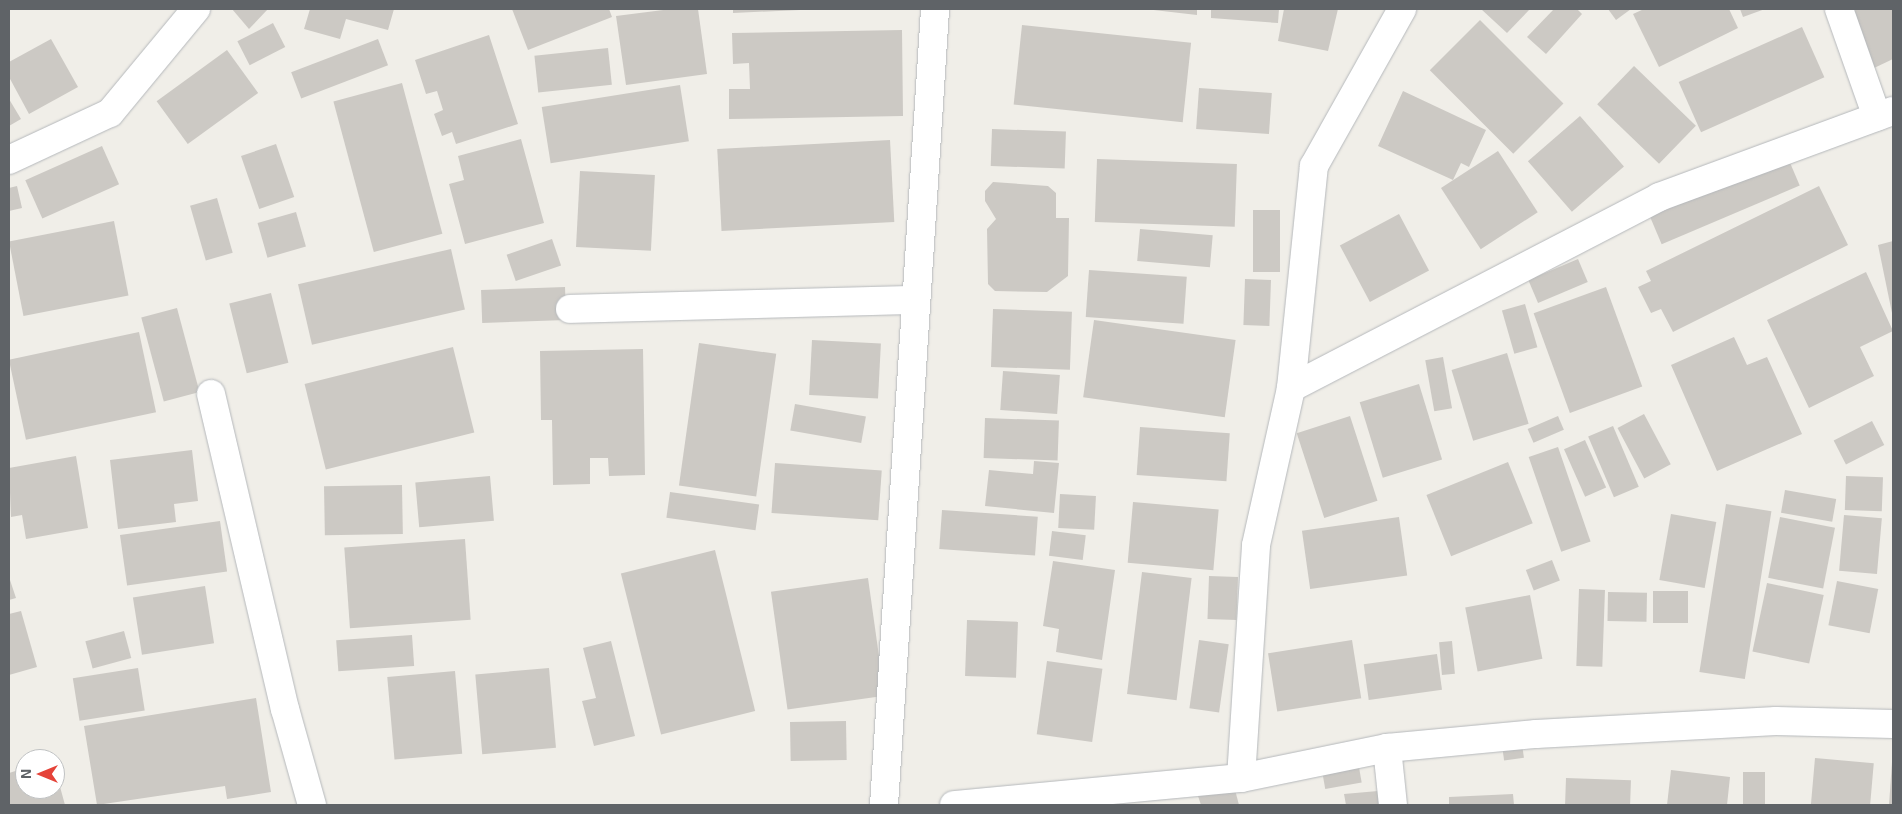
<!DOCTYPE html>
<html>
<head>
<meta charset="utf-8">
<style>
	body { margin:0 }
	#map { position:relative; width:1902px; height:814px; overflow:hidden; background:#f0eee8; font-family:"Exo 2",sans-serif }
	div>[style] { position:absolute }
	.building>* { inset:0; background:#ccc9c4; transform-origin:0 0 }
	.roads { filter:drop-shadow(0 0 1px #b5b8bb) drop-shadow(0 0 1px #b5b8bb) }
	.minor>* { height:28px; margin:-14px; padding:0 14px; transform-origin:14px; border-radius:14px; background:#fff }
	span { translate:-50% -50%; white-space:nowrap; text-align:center; line-height:1.15; -webkit-text-stroke:4px #fff; paint-order:stroke }
	.frame { position:absolute; inset:0; border:10px solid #5f6367; pointer-events:none }
	.north { position:absolute; left:15px; top:749px; width:50px; height:50px; box-sizing:border-box; background:#fff; border:1px solid #bfc1c2; border-radius:50%; rotate:270deg; font-size:14px; font-weight:700; line-height:20px; text-align:center; color:#5f6367 }
	.north::after { content:''; display:block; margin:auto; width:18px; height:22px; background:#e54339; clip-path:polygon(50% 0,100% 100%,50% 72%,0 100%) }
</style>
</head>
<body>
<div id="map">
	<div class="building">
		<i style="clip-path:polygon(232px 9px,268px 9px,249px 29px)"></i>
		<i style="clip-path:polygon(310px 9px,394px 9px,388px 30px,346px 19px,340px 39px,304px 29px)"></i>
		<i style="clip-path:polygon(512px 9px,609px 9px,612px 17px,528px 50px)"></i>
		<i style="clip-path:polygon(671px 9px,698px 9px,707px 74px,626px 85px,616px 16px)"></i>
		<i style="clip-path:polygon(733px 9px,800px 9px,800px 10px,733px 13px)"></i>
		<i style="clip-path:polygon(1145px 9px,1197px 9px,1197px 15px)"></i>
		<i style="clip-path:polygon(1211px 9px,1279px 9px,1278px 23px,1211px 18px)"></i>
		<i style="clip-path:polygon(1284px 9px,1338px 9px,1328px 51px,1278px 41px)"></i>
		<i style="clip-path:polygon(1481px 9px,1530px 9px,1507px 33px)"></i>
		<i style="clip-path:polygon(1554px 9px,1577px 9px,1582px 14px,1546px 54px,1527px 37px)"></i>
		<i style="clip-path:polygon(1608px 9px,1631px 9px,1616px 20px)"></i>
		<i style="clip-path:polygon(1644px 9px,1729px 9px,1738px 28px,1659px 67px,1633px 14px)"></i>
		<i style="clip-path:polygon(1740px 9px,1765px 9px,1743px 17px)"></i>
		<i style="clip-path:polygon(1858px 9px,1893px 9px,1893px 59px,1872px 69px,1847px 14px)"></i>
		<i style="left:1480px;top:20px;width:118px;height:71px;rotate:45deg"></i>
		<i style="left:273px;top:23px;width:27px;height:40px;rotate:63deg"></i>
		<i style="left:1022px;top:25px;width:170px;height:80px;rotate:6deg"></i>
		<i style="left:1802px;top:27px;width:55px;height:135px;rotate:66deg"></i>
		<i style="clip-path:polygon(902px 30px,903px 116px,729px 119px,729px 89px,750px 89px,749px 63px,733px 64px,732px 33px)"></i>
		<i style="clip-path:polygon(489px 35px,518px 124px,456px 144px,452px 132px,442px 136px,434px 114px,443px 110px,437px 91px,426px 94px,415px 60px)"></i>
		<i style="clip-path:polygon(51px 39px,78px 87px,29px 114px,9px 77px,9px 62px)"></i>
		<i style="left:378px;top:39px;width:28px;height:93px;rotate:69deg"></i>
		<i style="left:608px;top:48px;width:37px;height:74px;rotate:84deg"></i>
		<i style="left:227px;top:50px;width:53px;height:87px;rotate:54deg"></i>
		<i style="left:1634px;top:66px;width:86px;height:53px;rotate:44deg"></i>
		<i style="left:402px;top:83px;width:156px;height:71px;rotate:75deg"></i>
		<i style="left:680px;top:85px;width:57px;height:140px;rotate:81deg"></i>
		<i style="left:1199px;top:88px;width:73px;height:41px;rotate:4deg"></i>
		<i style="clip-path:polygon(1403px 91px,1486px 130px,1469px 167px,1461px 163px,1453px 180px,1378px 146px)"></i>
		<i style="clip-path:polygon(9px 99px,21px 119px,9px 126px)"></i>
		<i style="left:1580px;top:116px;width:67px;height:69px;rotate:49deg"></i>
		<i style="left:992px;top:129px;width:74px;height:37px;rotate:2deg"></i>
		<i style="clip-path:polygon(521px 139px,544px 223px,465px 244px,449px 184px,464px 180px,458px 156px)"></i>
		<i style="left:890px;top:140px;width:82px;height:173px;rotate:87deg"></i>
		<i style="left:276px;top:144px;width:56px;height:37px;rotate:71deg"></i>
		<i style="left:102px;top:146px;width:42px;height:84px;rotate:66deg"></i>
		<i style="left:1498px;top:151px;width:73px;height:68px;rotate:57deg"></i>
		<i style="left:1788px;top:158px;width:30px;height:150px;rotate:67deg"></i>
		<i style="left:1097px;top:159px;width:140px;height:63px;rotate:2deg"></i>
		<i style="left:580px;top:171px;width:75px;height:76px;rotate:3deg"></i>
		<i style="clip-path:polygon(993px 182px,1048px 186px,1056px 193px,1056px 218px,1069px 218px,1068px 276px,1047px 292px,995px 291px,988px 284px,987px 229px,996px 219px,985px 201px,985px 191px)"></i>
		<i style="clip-path:polygon(17px 186px,22px 208px,9px 211px,9px 188px)"></i>
		<i style="clip-path:polygon(1819px 186px,1848px 245px,1673px 332px,1661px 309px,1651px 313px,1638px 287px,1651px 281px,1646px 271px)"></i>
		<i style="left:217px;top:198px;width:57px;height:28px;rotate:74deg"></i>
		<i style="left:1253px;top:210px;width:27px;height:62px"></i>
		<i style="left:296px;top:212px;width:36px;height:40px;rotate:74deg"></i>
		<i style="left:1399px;top:214px;width:64px;height:67px;rotate:62deg"></i>
		<i style="left:114px;top:221px;width:76px;height:107px;rotate:79deg"></i>
		<i style="left:1140px;top:229px;width:73px;height:32px;rotate:5deg"></i>
		<i style="left:552px;top:239px;width:28px;height:48px;rotate:71deg"></i>
		<i style="clip-path:polygon(1893px 241px,1893px 313px,1892px 313px,1878px 245px)"></i>
		<i style="left:451px;top:249px;width:62px;height:157px;rotate:77deg"></i>
		<i style="left:1578px;top:259px;width:25px;height:54px;rotate:67deg"></i>
		<i style="left:1089px;top:270px;width:98px;height:47px;rotate:4deg"></i>
		<i style="clip-path:polygon(1866px 272px,1893px 331px,1860px 347px,1874px 376px,1809px 408px,1767px 320px)"></i>
		<i style="left:1245px;top:279px;width:26px;height:46px;rotate:2deg"></i>
		<i style="left:565px;top:287px;width:33px;height:84px;rotate:88deg"></i>
		<i style="left:1606px;top:287px;width:106px;height:77px;rotate:70deg"></i>
		<i style="left:271px;top:293px;width:72px;height:43px;rotate:76deg"></i>
		<i style="left:1525px;top:304px;width:45px;height:24px;rotate:74deg"></i>
		<i style="left:177px;top:308px;width:87px;height:37px;rotate:75deg"></i>
		<i style="left:993px;top:309px;width:79px;height:58px;rotate:2deg"></i>
		<i style="left:1094px;top:320px;width:143px;height:78px;rotate:8deg"></i>
		<i style="left:139px;top:332px;width:82px;height:133px;rotate:78deg"></i>
		<i style="clip-path:polygon(1734px 337px,1747px 365px,1767px 357px,1802px 434px,1717px 471px,1671px 365px)"></i>
		<i style="left:812px;top:340px;width:69px;height:55px;rotate:3deg"></i>
		<i style="left:699px;top:343px;width:78px;height:144px;rotate:8deg"></i>
		<i style="left:453px;top:347px;width:88px;height:153px;rotate:76deg"></i>
		<i style="clip-path:polygon(643px 349px,645px 475px,609px 476px,608px 458px,590px 458px,590px 484px,553px 485px,552px 420px,541px 420px,540px 351px)"></i>
		<i style="left:1507px;top:353px;width:74px;height:58px;rotate:73deg"></i>
		<i style="left:1443px;top:357px;width:52px;height:18px;rotate:80deg"></i>
		<i style="left:1003px;top:371px;width:57px;height:39px;rotate:4deg"></i>
		<i style="left:1419px;top:384px;width:79px;height:62px;rotate:73deg"></i>
		<i style="left:795px;top:404px;width:72px;height:27px;rotate:10deg"></i>
		<i style="left:1644px;top:414px;width:57px;height:30px;rotate:62deg"></i>
		<i style="left:1350px;top:416px;width:89px;height:56px;rotate:72deg"></i>
		<i style="left:1558px;top:416px;width:15px;height:33px;rotate:67deg"></i>
		<i style="left:985px;top:418px;width:74px;height:40px;rotate:2deg"></i>
		<i style="left:1872px;top:421px;width:27px;height:43px;rotate:63deg"></i>
		<i style="left:1613px;top:426px;width:66px;height:27px;rotate:67deg"></i>
		<i style="left:1140px;top:427px;width:90px;height:48px;rotate:4deg"></i>
		<i style="left:1585px;top:440px;width:52px;height:23px;rotate:66deg"></i>
		<i style="left:1558px;top:447px;width:100px;height:31px;rotate:71deg"></i>
		<i style="clip-path:polygon(192px 450px,198px 501px,174px 504px,176px 522px,118px 529px,110px 460px)"></i>
		<i style="clip-path:polygon(76px 456px,88px 528px,26px 539px,22px 515px,11px 517px,9px 468px)"></i>
		<i style="clip-path:polygon(1034px 461px,1059px 463px,1054px 513px,985px 506px,989px 470px,1033px 474px)"></i>
		<i style="left:1508px;top:462px;width:66px;height:88px;rotate:68deg"></i>
		<i style="left:775px;top:463px;width:107px;height:50px;rotate:4deg"></i>
		<i style="left:490px;top:476px;width:45px;height:75px;rotate:85deg"></i>
		<i style="left:1846px;top:476px;width:37px;height:34px;rotate:2deg"></i>
		<i style="left:402px;top:485px;width:49px;height:78px;rotate:89deg"></i>
		<i style="left:1785px;top:490px;width:52px;height:23px;rotate:10deg"></i>
		<i style="left:670px;top:492px;width:90px;height:26px;rotate:8deg"></i>
		<i style="left:1060px;top:494px;width:36px;height:34px;rotate:3deg"></i>
		<i style="left:1133px;top:502px;width:86px;height:61px;rotate:5deg"></i>
		<i style="left:1726px;top:504px;width:46px;height:170px;rotate:9deg"></i>
		<i style="left:942px;top:510px;width:96px;height:39px;rotate:4deg"></i>
		<i style="left:1671px;top:514px;width:46px;height:67px;rotate:10deg"></i>
		<i style="left:1844px;top:515px;width:38px;height:56px;rotate:5deg"></i>
		<i style="left:1399px;top:517px;width:59px;height:98px;rotate:82deg"></i>
		<i style="left:1780px;top:517px;width:56px;height:62px;rotate:11deg"></i>
		<i style="left:220px;top:521px;width:51px;height:101px;rotate:82deg"></i>
		<i style="left:1052px;top:531px;width:34px;height:25px;rotate:7deg"></i>
		<i style="left:465px;top:539px;width:81px;height:121px;rotate:86deg"></i>
		<i style="left:715px;top:550px;width:166px;height:97px;rotate:76deg"></i>
		<i style="left:1552px;top:560px;width:22px;height:28px;rotate:69deg"></i>
		<i style="clip-path:polygon(1053px 561px,1115px 570px,1102px 660px,1056px 652px,1059px 629px,1043px 626px)"></i>
		<i style="left:1142px;top:572px;width:50px;height:123px;rotate:7deg"></i>
		<i style="left:1209px;top:576px;width:29px;height:43px;rotate:2deg"></i>
		<i style="clip-path:polygon(9px 577px,16px 598px,9px 600px)"></i>
		<i style="left:868px;top:578px;width:119px;height:98px;rotate:82deg"></i>
		<i style="left:1837px;top:581px;width:42px;height:45px;rotate:11deg"></i>
		<i style="left:1767px;top:583px;width:58px;height:70px;rotate:12deg"></i>
		<i style="left:205px;top:586px;width:58px;height:73px;rotate:81deg"></i>
		<i style="left:1579px;top:589px;width:26px;height:77px;rotate:2deg"></i>
		<i style="left:1653px;top:591px;width:35px;height:32px"></i>
		<i style="left:1608px;top:592px;width:39px;height:29px;rotate:1deg"></i>
		<i style="left:1530px;top:595px;width:65px;height:66px;rotate:79deg"></i>
		<i style="clip-path:polygon(21px 611px,37px 667px,9px 675px,9px 614px)"></i>
		<i style="left:967px;top:620px;width:51px;height:56px;rotate:2deg"></i>
		<i style="left:124px;top:631px;width:28px;height:40px;rotate:75deg"></i>
		<i style="left:412px;top:635px;width:31px;height:76px;rotate:86deg"></i>
		<i style="left:1199px;top:640px;width:30px;height:69px;rotate:8deg"></i>
		<i style="left:1352px;top:640px;width:59px;height:85px;rotate:81deg"></i>
		<i style="clip-path:polygon(611px 641px,635px 736px,594px 746px,582px 701px,596px 698px,583px 648px)"></i>
		<i style="left:1452px;top:641px;width:33px;height:13px;rotate:85deg"></i>
		<i style="left:1437px;top:654px;width:36px;height:74px;rotate:82deg"></i>
		<i style="left:1047px;top:661px;width:56px;height:74px;rotate:8deg"></i>
		<i style="left:138px;top:668px;width:43px;height:66px;rotate:81deg"></i>
		<i style="left:549px;top:668px;width:80px;height:74px;rotate:85deg"></i>
		<i style="left:455px;top:671px;width:83px;height:68px;rotate:85deg"></i>
		<i style="clip-path:polygon(256px 698px,271px 792px,227px 799px,225px 786px,97px 805px,84px 726px)"></i>
		<i style="left:846px;top:721px;width:39px;height:56px;rotate:89deg"></i>
		<i style="left:1521px;top:737px;width:21px;height:20px;rotate:82deg"></i>
		<i style="left:1357px;top:756px;width:27px;height:37px;rotate:80deg"></i>
		<i style="left:1815px;top:758px;width:59px;height:47px;rotate:5deg"></i>
		<i style="clip-path:polygon(1892px 762px,1893px 805px,1889px 805px)"></i>
		<i style="clip-path:polygon(25px 768px,25px 789px,55px 789px,56px 772px,65px 805px,9px 805px,9px 773px)"></i>
		<i style="clip-path:polygon(1671px 770px,1730px 777px,1727px 805px,1667px 805px)"></i>
		<i style="left:1743px;top:772px;width:22px;height:33px"></i>
		<i style="left:1566px;top:778px;width:65px;height:27px;rotate:2deg"></i>
		<i style="clip-path:polygon(1234px 786px,1239px 805px,1201px 805px,1198px 796px)"></i>
		<i style="clip-path:polygon(1378px 791px,1379px 805px,1346px 805px,1344px 794px)"></i>
		<i style="clip-path:polygon(1513px 794px,1514px 805px,1449px 805px,1449px 797px)"></i>
	</div>
	<div class="roads">
		<div class="minor">
			<i style="left:1839px;top:9px;width:114px;rotate:70.6deg"></i>
			<i style="left:9px;top:160px;width:111px;rotate:-25deg"></i>
			<i style="left:110px;top:113px;width:135px;rotate:-50.4deg"></i>
			<i style="left:570px;top:309px;width:345px;rotate:-1.5deg"></i>
			<i style="left:1291px;top:388px;width:415px;rotate:-27.4deg"></i>
			<i style="left:1659px;top:197px;width:249px;rotate:-20.2deg"></i>
			<i style="left:211px;top:394px;width:324px;rotate:76.8deg"></i>
			<i style="left:285px;top:709px;width:100px;rotate:74.3deg"></i>
			<i style="left:1387px;top:748px;width:57px;rotate:84deg"></i>
			<i style="left:1241px;top:778px;width:233px;rotate:-86.3deg"></i>
			<i style="left:1256px;top:545px;width:161px;rotate:-77.4deg"></i>
			<i style="left:1291px;top:388px;width:223px;rotate:-84.1deg"></i>
			<i style="left:1314px;top:166px;width:180px;rotate:-60.7deg"></i>
			<i style="left:884px;top:805px;width:798px;rotate:-86.33deg"></i>
			<i style="left:954px;top:805px;width:288px;rotate:-5.4deg"></i>
			<i style="left:1241px;top:778px;width:149px;rotate:-11.6deg"></i>
			<i style="left:1387px;top:748px;width:150px;rotate:-5.4deg"></i>
			<i style="left:1536px;top:734px;width:240px;rotate:-3.1deg"></i>
			<i style="left:1776px;top:721px;width:117px;rotate:1.5deg"></i>
		</div>
	</div>
	<div class="frame"></div>
	<div class="north">N</div>
</div>
</body>
</html>
